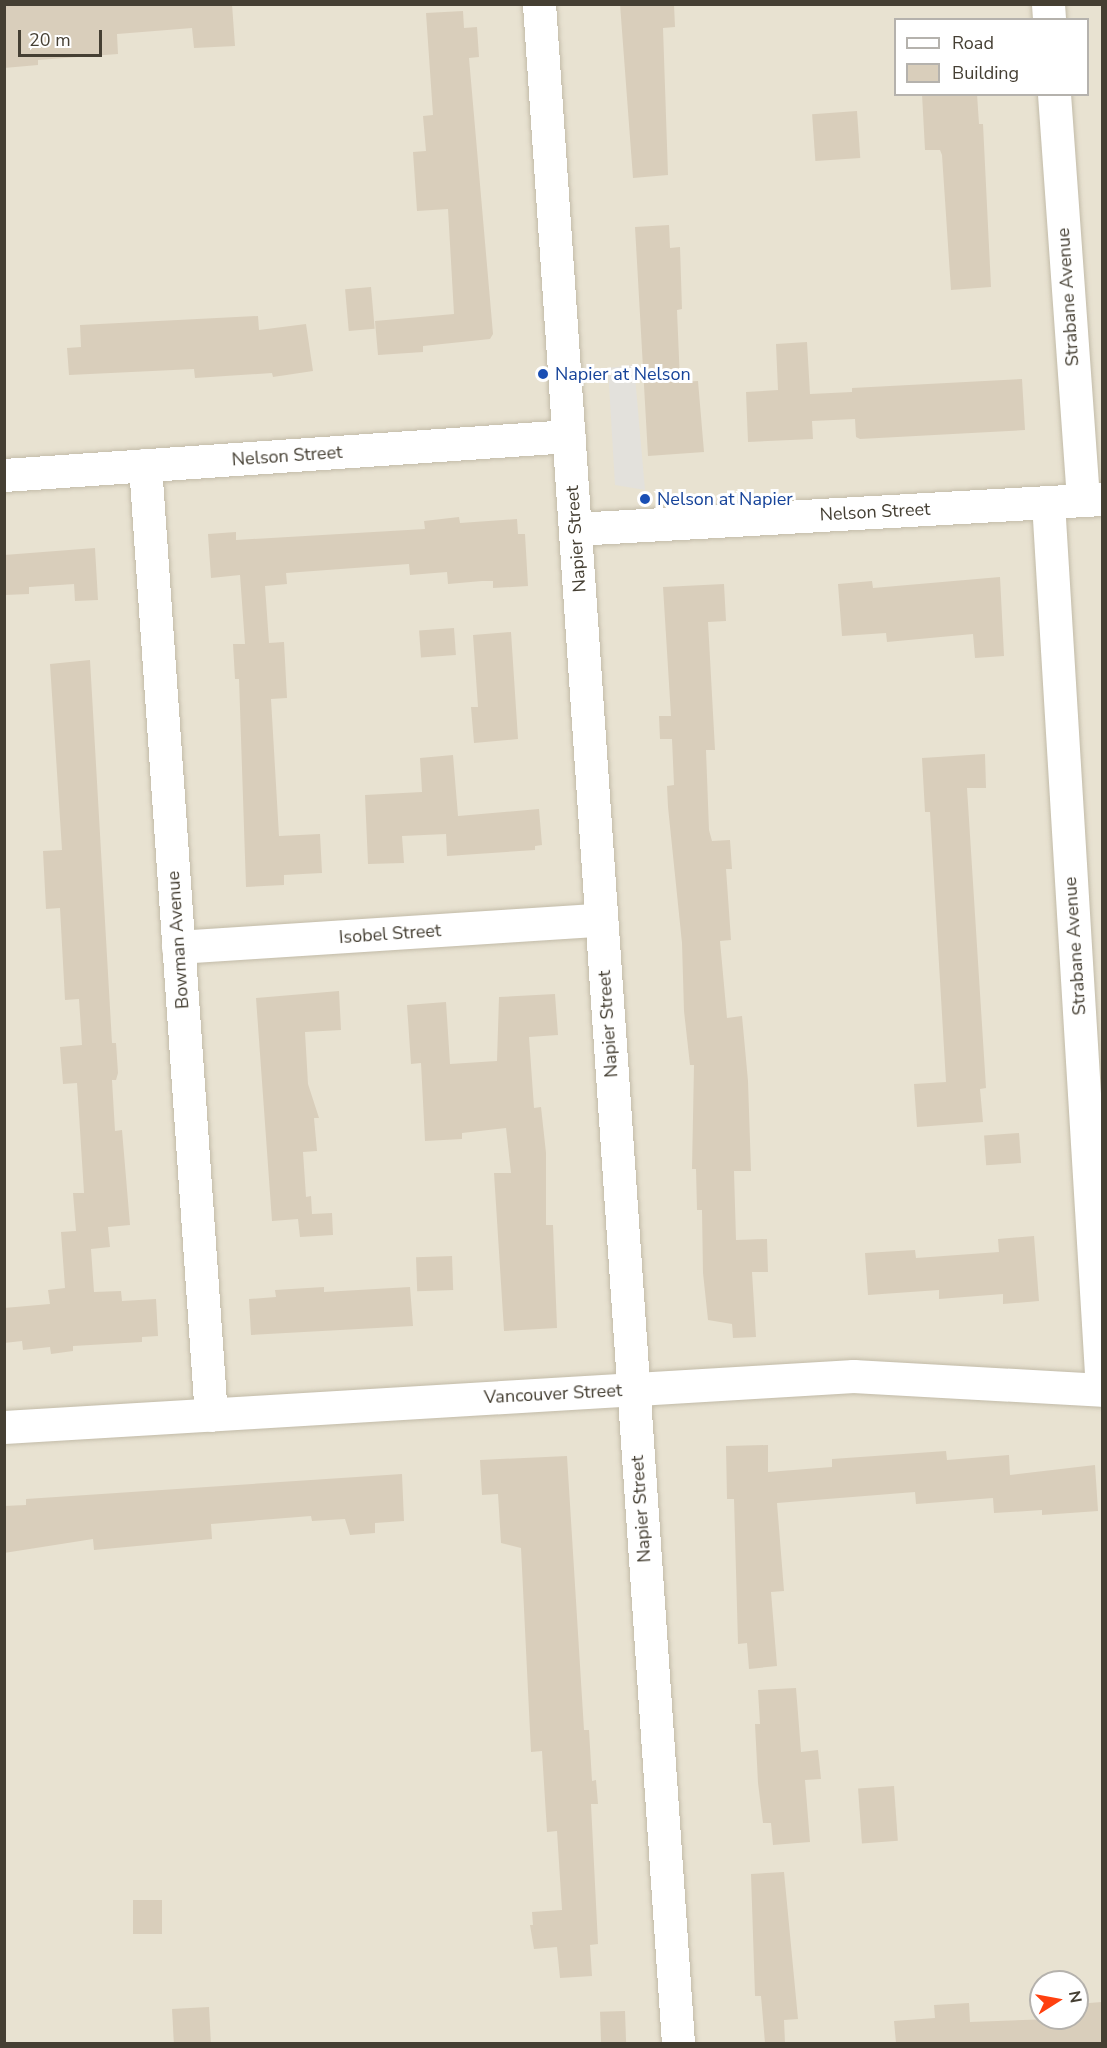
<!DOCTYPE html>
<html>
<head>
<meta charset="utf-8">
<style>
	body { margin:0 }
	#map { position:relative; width:1107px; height:2048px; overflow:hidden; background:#f3efe3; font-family:"Nunito Sans",sans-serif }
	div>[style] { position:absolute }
	.residential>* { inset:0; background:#e8e2d1 }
	.parking>* { inset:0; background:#e3e1dc }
	.building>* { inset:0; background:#d9cebb; transform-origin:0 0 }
	.roads { filter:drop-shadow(0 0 2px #c2bba8) drop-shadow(0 0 2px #c2bba8) }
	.street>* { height:33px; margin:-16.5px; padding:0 16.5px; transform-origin:16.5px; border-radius:16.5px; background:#fff }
	.dots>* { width:16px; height:16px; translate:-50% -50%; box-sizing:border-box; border:3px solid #fff; border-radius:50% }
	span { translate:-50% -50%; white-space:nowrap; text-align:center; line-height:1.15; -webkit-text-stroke:6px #fff; paint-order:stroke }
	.street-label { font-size:18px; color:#453f33 }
	.transit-label { font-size:18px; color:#164399 }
	.left { translate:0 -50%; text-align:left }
	.frame { position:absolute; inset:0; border:6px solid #453f33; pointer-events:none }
	.legend { position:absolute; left:894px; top:18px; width:195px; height:78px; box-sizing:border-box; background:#fff; border:2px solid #b5b2ad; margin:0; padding:8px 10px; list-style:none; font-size:18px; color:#453f33 }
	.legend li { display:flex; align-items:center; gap:12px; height:30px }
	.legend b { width:30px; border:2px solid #b5b2ad }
	.north { position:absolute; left:1029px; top:1970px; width:60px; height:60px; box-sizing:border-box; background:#fff; border:2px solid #b5b2ad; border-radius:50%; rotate:79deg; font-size:16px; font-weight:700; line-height:24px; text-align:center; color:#453f33 }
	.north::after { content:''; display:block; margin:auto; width:21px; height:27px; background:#ff400f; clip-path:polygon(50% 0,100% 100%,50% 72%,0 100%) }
	.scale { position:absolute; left:18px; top:30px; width:84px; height:27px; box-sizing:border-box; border:3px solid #453f33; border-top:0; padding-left:8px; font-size:18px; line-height:21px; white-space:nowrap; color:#453f33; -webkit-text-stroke:4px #fff; paint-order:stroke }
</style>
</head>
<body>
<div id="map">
	<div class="residential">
		<i style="clip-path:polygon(evenodd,5px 5px,1102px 5px,1102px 2043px,5px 2043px,5px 5px,896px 20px,1088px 20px,1088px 94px,896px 94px,896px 20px,5px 5px,1041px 1982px,1077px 1982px,1077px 2018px,1041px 2018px,1041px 1982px)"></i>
	</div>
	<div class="parking">
		<i style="clip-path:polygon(634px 365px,645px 490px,615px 485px,608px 368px)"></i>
	</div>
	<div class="building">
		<i style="clip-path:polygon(4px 4px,232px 4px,235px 46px,194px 48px,192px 28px,117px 34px,118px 54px,38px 60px,38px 65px,4px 68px)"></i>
		<i style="clip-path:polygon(620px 4px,674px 4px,675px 27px,663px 28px,668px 175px,633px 178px)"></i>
		<i style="clip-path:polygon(463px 11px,464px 28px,477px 27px,479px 57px,469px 58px,493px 334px,490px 339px,423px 346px,423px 352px,378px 355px,375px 321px,454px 314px,448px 209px,417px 211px,413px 152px,426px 151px,423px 116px,433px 115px,426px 13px)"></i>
		<i style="clip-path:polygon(922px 94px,977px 94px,979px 124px,983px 124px,991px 287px,951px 290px,942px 155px,940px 150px,925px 150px)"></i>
		<i style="left:857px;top:111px;width:47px;height:45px;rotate:86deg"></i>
		<i style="clip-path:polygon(669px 225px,670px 248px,680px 247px,682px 309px,677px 310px,680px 382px,698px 381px,704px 452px,648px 456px,635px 227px)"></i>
		<i style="left:371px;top:287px;width:42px;height:26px;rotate:85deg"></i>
		<i style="clip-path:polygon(258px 316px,259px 330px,306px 324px,313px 371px,273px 377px,272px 373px,195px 378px,194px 369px,69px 375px,67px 348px,81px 347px,80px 325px)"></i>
		<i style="clip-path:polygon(807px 342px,810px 394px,852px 392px,852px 388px,1022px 379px,1025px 430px,860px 439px,856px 437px,855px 419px,812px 421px,813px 439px,748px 442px,746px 392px,778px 390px,776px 344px)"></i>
		<i style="clip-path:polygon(459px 517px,460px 523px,517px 519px,518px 534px,525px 534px,528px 586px,493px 588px,493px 581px,482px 581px,448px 584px,447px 572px,410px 575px,409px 564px,286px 573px,287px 584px,265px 586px,269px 643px,284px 642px,287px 698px,271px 699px,279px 836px,320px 834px,322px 873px,284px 875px,284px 885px,246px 887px,239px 679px,235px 679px,233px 644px,245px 644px,240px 575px,211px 578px,208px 534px,236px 532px,236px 540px,425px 529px,424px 521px)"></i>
		<i style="clip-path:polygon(95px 548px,98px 600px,75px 601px,74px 584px,29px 587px,29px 594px,4px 595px,4px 555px)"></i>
		<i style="clip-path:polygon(1000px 577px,1004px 656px,975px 658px,973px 634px,887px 642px,886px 633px,842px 636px,838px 584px,872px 581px,873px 588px)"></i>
		<i style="clip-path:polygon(724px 584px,726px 621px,708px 622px,715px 750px,706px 750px,709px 830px,712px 841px,730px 840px,732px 869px,726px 869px,731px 940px,720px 941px,727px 1018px,742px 1016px,748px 1081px,751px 1171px,734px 1171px,736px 1240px,767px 1239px,768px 1272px,752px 1272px,756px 1337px,733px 1338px,732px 1324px,708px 1320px,703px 1273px,702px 1210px,697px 1210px,696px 1169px,692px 1169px,694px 1065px,690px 1065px,684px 1011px,682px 943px,668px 807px,667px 786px,674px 785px,672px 739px,660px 739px,659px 716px,671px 716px,663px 587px)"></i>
		<i style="left:454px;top:628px;width:27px;height:35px;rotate:86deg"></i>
		<i style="clip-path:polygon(511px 632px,518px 739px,474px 743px,471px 707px,478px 707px,473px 635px)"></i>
		<i style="clip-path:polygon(90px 660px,112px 1043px,116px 1043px,118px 1073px,116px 1080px,112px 1080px,115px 1131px,122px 1130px,130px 1225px,108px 1227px,110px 1247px,91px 1249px,94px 1292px,121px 1291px,122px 1301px,156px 1299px,158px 1336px,142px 1337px,142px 1342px,73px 1346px,73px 1351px,51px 1354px,50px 1347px,23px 1350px,22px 1341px,4px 1343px,4px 1308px,50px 1304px,48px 1290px,65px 1288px,61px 1232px,76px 1231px,73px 1193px,84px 1193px,77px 1083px,63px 1084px,60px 1047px,82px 1045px,79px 999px,65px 1000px,60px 908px,46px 909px,43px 851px,62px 850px,50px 664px)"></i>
		<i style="clip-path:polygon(985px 754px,986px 788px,967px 788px,986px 1088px,980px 1089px,983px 1122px,917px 1127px,914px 1084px,946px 1082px,930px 812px,925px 812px,922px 758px)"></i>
		<i style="clip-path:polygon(453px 755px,458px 816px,539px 809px,542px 845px,535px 846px,535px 850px,447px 856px,446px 834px,402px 836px,404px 863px,368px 864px,365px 795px,422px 792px,420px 758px)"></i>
		<i style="clip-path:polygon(339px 991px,341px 1030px,305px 1032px,308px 1084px,319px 1118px,314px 1118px,317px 1151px,303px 1152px,306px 1197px,311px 1196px,312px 1214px,332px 1213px,333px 1235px,300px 1237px,298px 1219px,272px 1221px,256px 998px)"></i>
		<i style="clip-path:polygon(555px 994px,558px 1035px,529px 1037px,534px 1108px,541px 1107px,546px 1153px,546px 1225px,553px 1225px,557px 1328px,504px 1331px,494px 1173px,511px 1173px,506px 1128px,462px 1133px,462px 1139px,425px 1141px,421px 1063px,411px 1064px,407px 1005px,446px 1002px,450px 1064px,497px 1061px,499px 997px)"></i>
		<i style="left:1019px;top:1133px;width:30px;height:35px;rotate:86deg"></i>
		<i style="clip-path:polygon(1034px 1236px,1039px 1301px,1003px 1304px,1003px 1294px,939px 1299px,939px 1290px,868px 1295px,865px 1253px,915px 1250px,916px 1258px,999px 1252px,998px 1239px)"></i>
		<i style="left:452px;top:1256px;width:34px;height:36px;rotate:88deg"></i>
		<i style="clip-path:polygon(324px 1287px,324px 1292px,410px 1287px,413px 1326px,251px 1335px,249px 1299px,276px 1297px,275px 1290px)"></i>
		<i style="clip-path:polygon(768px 1445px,768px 1472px,832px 1467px,832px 1459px,946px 1451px,947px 1460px,1009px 1455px,1010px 1475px,1095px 1465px,1098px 1511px,1042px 1515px,1042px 1510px,994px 1513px,993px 1498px,916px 1504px,915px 1492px,777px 1503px,784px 1591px,771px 1592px,777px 1666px,749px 1669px,747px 1643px,738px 1644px,734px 1499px,727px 1499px,726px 1446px)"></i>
		<i style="clip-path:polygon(567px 1456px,584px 1730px,589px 1730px,592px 1781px,596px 1780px,598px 1804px,591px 1804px,598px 1944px,590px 1945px,592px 1976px,560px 1978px,557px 1947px,534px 1949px,530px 1925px,533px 1925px,532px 1912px,562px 1910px,557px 1831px,547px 1832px,542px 1751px,531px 1752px,521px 1548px,501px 1543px,498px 1494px,482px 1495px,480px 1460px)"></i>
		<i style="clip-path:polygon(402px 1474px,404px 1521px,375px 1523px,375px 1533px,350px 1535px,345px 1519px,312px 1521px,311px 1516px,211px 1524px,212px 1539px,94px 1550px,93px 1539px,4px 1553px,4px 1506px,26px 1505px,26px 1499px)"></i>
		<i style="clip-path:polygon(796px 1688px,801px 1752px,818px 1750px,821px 1779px,805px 1780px,810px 1842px,773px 1845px,771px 1823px,763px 1823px,758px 1783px,755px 1724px,760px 1724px,758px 1690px)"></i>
		<i style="left:894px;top:1786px;width:55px;height:36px;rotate:86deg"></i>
		<i style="clip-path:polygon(784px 1872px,798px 2019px,784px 2020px,785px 2043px,765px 2043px,761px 1996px,755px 1996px,751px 1874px)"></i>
		<i style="left:133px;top:1900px;width:29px;height:34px"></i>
		<i style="clip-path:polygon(1102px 2002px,1102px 2043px,896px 2043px,894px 2021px,935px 2018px,934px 2005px,969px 2003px,970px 2022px,1077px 2018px,1077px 2004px)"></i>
		<i style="left:209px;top:2007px;width:36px;height:37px;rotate:87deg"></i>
		<i style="left:625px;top:2011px;width:32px;height:25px;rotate:88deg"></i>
	</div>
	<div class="roads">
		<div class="street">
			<i style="left:539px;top:4px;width:2045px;rotate:86.1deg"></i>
			<i style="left:1048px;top:4px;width:16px;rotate:86deg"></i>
			<i style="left:1054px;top:94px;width:407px;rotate:85.9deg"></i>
			<i style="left:145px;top:465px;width:952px;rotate:86.03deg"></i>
			<i style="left:4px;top:475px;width:566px;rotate:-3.95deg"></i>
			<i style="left:1048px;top:502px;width:889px;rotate:86.52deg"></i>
			<i style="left:575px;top:529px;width:528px;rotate:-3.26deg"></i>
			<i style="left:178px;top:947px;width:424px;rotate:-3.7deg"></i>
			<i style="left:4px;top:1427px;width:851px;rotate:-3.44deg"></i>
			<i style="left:853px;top:1376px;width:249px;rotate:3.2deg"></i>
		</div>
	</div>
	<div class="dots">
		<i style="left:543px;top:374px;background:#1a4fb4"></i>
		<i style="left:645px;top:499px;background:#1a4fb4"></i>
	</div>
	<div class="street-label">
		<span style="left:1068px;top:297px;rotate:-94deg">Strabane Avenue</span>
		<span style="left:287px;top:456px;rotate:-4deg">Nelson Street</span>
		<span style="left:875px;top:512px;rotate:-3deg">Nelson Street</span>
		<span style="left:576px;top:539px;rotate:-94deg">Napier Street</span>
		<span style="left:390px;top:934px;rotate:-4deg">Isobel Street</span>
		<span style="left:178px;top:940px;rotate:-94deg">Bowman Avenue</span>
		<span style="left:1075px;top:946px;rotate:-94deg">Strabane Avenue</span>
		<span style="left:608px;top:1024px;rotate:-94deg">Napier Street</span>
		<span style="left:553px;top:1394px;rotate:-3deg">Vancouver Street</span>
		<span style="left:641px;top:1509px;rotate:-94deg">Napier Street</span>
	</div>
	<div class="transit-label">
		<span class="left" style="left:555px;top:374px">Napier at Nelson</span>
		<span class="left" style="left:657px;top:499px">Nelson at Napier</span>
	</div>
	<div class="frame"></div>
	<ul class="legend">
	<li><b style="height:8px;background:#fff"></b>Road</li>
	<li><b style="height:16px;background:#d9cebb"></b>Building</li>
	</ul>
	<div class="north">N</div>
	<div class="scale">20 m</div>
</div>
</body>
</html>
